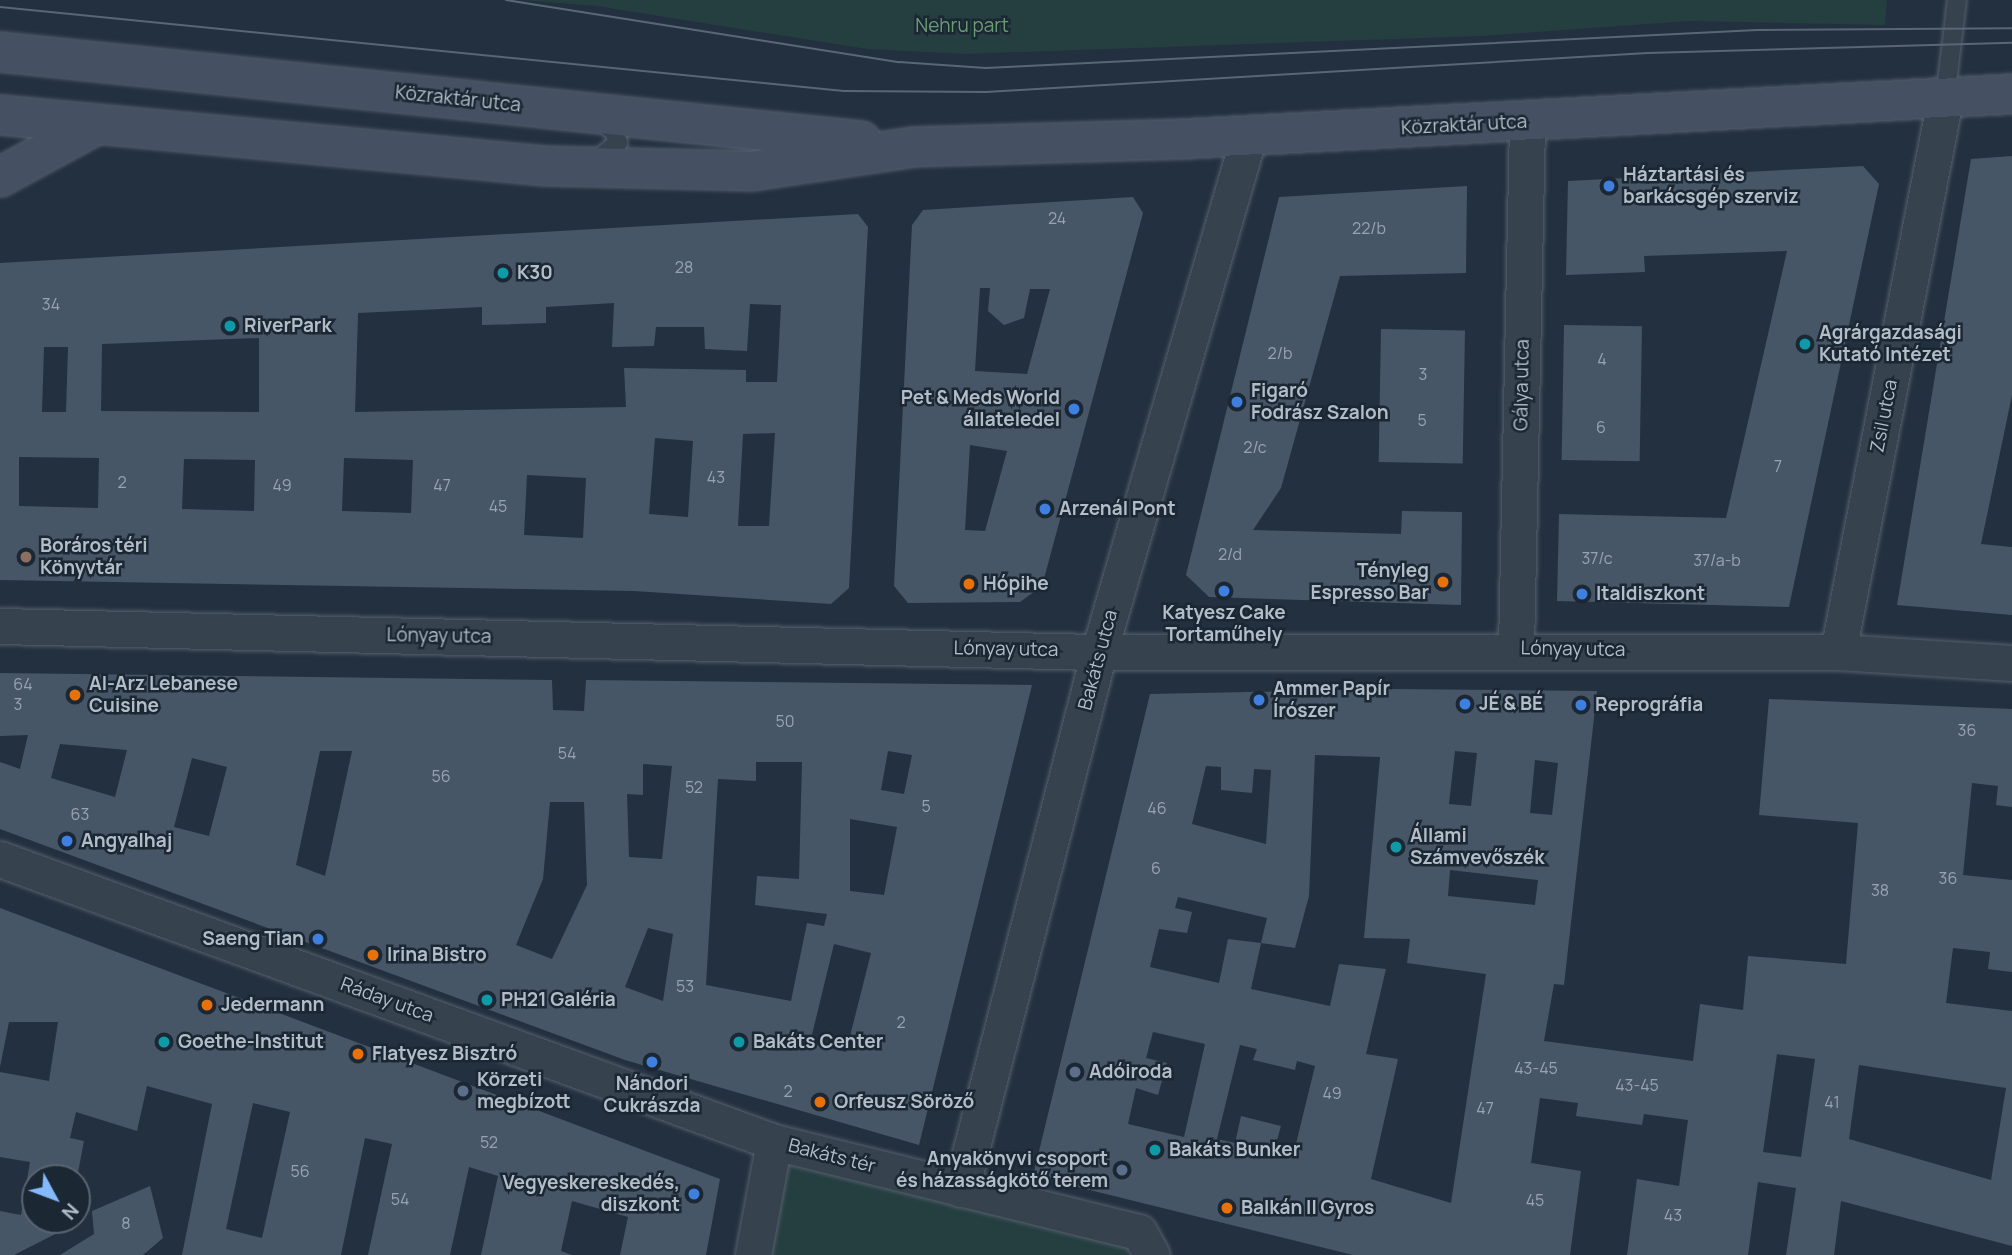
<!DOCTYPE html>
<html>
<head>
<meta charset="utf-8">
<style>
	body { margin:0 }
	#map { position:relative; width:2012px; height:1255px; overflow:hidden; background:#23303f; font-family:Manrope,sans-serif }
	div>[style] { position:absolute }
	.green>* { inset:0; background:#253e40 }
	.building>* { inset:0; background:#475666; transform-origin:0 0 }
	.roads { filter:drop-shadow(0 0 2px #55606d) drop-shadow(0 0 2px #55606d) }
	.lane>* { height:18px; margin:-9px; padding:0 9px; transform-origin:9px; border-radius:9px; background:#37424f }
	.street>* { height:35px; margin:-17.5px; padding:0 17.5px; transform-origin:17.5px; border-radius:17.5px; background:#37424f }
	.secondary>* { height:38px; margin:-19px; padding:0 19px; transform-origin:19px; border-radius:19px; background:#455162 }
	.tram>* { height:2px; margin:-1px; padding:0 1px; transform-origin:1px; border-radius:1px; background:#596676 }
	.dots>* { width:19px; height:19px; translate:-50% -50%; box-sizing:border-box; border:4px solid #1c2734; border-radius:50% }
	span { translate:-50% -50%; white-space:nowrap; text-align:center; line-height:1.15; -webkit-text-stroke:5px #1c2734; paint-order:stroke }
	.number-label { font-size:16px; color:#98a3b1 }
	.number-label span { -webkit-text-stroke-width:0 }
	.park-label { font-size:19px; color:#699c73 }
	.street-label { font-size:19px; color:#b3bdca }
	.poi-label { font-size:19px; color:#b3bdca; font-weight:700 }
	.left { translate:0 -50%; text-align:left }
	.right { translate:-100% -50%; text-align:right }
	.north { position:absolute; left:21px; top:1164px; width:70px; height:70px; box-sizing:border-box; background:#1c2734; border:2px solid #586370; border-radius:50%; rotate:131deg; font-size:19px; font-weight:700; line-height:28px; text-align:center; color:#b3bdca }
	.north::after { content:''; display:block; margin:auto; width:24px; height:32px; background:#85b9fd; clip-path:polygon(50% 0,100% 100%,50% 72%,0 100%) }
</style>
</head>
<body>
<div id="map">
	<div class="green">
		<i style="clip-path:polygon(521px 0,1887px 0,1885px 25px,1688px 21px,1482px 36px,964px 54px,867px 49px,596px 6px)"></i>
		<i style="clip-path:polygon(786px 1156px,1130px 1242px,1127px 1255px,771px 1255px)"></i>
	</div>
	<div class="building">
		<i style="clip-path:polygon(2012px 156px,2012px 395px,1981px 544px,2012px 547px,2012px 615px,1897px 605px,1971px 159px)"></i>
		<i style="clip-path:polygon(1863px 166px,1879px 184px,1789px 607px,1557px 601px,1559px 514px,1726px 518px,1787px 251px,1644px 256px,1645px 272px,1566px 275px,1568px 181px)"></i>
		<i style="clip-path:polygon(1467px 186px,1466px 273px,1340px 276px,1281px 488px,1253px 530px,1401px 534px,1402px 511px,1462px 512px,1461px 605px,1209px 597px,1186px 575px,1279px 197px)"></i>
		<i style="clip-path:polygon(evenodd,1133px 197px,1143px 213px,1042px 586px,1020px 602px,908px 603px,894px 586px,912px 225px,923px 210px,1133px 197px,980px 288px,990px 288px,988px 311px,1004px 325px,1024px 318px,1030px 289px,1050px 289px,1027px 374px,975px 371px,980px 288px,1133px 197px,970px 445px,1007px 451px,985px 531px,965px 530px,970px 445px)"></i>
		<i style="clip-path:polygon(evenodd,858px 214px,868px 227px,849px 588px,831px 604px,634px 591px,0 580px,0 263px,858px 214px,614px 303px,612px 347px,654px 346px,656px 327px,704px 327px,705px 349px,747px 351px,750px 304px,781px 305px,777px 382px,746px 382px,746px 370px,624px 368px,626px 407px,355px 412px,358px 313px,482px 307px,482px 325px,546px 323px,546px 307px,614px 303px,858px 214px,259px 338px,259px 412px,101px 411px,102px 344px,259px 338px,858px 214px,44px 347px,68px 347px,66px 412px,42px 412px,44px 347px,858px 214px,775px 433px,769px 526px,738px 526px,743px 434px,775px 433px,858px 214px,655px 438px,693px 441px,688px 517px,649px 514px,655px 438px,858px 214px,19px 457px,99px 458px,98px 508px,19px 506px,19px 457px,858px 214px,344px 458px,413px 460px,411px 513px,342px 511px,344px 458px,858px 214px,184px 459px,255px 460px,254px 511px,182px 509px,184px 459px,858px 214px,527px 475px,586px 478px,583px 538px,524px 535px,527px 475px)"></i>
		<i style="left:1564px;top:325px;width:78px;height:135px;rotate:1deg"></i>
		<i style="left:1381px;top:329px;width:84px;height:133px;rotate:1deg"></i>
		<i style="clip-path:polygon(evenodd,0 673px,552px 680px,553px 710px,584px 711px,586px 680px,1032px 685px,919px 1145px,625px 1060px,0 829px,0 762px,20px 769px,28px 735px,0 736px,0 673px,60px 744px,127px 750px,115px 797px,51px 778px,60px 744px,0 673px,320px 751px,352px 751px,325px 876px,296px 865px,320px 751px,0 673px,888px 751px,912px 755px,904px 794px,881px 790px,888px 751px,0 673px,192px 758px,227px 767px,209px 836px,174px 827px,192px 758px,0 673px,756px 762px,802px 762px,799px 879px,757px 876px,755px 905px,827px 914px,824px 926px,807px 923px,791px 1001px,706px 985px,718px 779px,756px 781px,756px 762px,0 673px,643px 764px,672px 766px,662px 859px,629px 857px,627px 794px,643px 795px,643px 764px,0 673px,550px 802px,584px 802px,587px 885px,552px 959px,516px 945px,543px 879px,550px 802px,0 673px,850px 819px,897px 827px,884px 895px,850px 891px,850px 819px,0 673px,648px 928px,673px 934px,663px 1001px,625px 987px,648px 928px,0 673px,834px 944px,871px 953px,846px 1052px,810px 1043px,834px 944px)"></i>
		<i style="clip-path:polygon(evenodd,1391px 689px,1597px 691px,1564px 985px,1554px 984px,1544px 1041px,1693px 1061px,1700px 1004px,1743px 1010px,1748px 956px,1846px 964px,1858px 823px,1759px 815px,1769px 699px,2012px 709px,2012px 807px,1996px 805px,1998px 786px,1972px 783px,1963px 875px,2012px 880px,2012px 972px,1988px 969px,1990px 952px,1953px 948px,1946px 1003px,2012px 1011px,2012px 1246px,1841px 1201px,1834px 1255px,1786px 1255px,1796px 1188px,1758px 1182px,1748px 1255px,1627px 1255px,1637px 1179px,1679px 1186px,1688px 1120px,1644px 1114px,1642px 1125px,1576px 1116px,1578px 1103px,1540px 1098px,1531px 1163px,1581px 1171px,1570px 1255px,1353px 1255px,1033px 1176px,1150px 694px,1391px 689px,1455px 751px,1477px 753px,1471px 806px,1449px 804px,1455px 751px,1391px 689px,1315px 755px,1380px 757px,1364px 938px,1410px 939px,1407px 963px,1486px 974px,1451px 1203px,1371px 1179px,1398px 1059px,1366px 1054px,1386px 969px,1339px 964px,1330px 1006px,1251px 989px,1261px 943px,1228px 939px,1219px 983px,1150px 967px,1159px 929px,1187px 933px,1192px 912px,1175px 908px,1178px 897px,1267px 918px,1261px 943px,1295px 948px,1309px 896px,1315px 755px,1391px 689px,1535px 760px,1558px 763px,1552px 815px,1530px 813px,1535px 760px,1391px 689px,1206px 766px,1221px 767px,1221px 790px,1252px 793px,1254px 769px,1271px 770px,1266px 844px,1192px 824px,1206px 766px,1391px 689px,1450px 870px,1538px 880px,1535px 905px,1448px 896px,1450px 870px,1391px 689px,1153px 1032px,1205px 1044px,1184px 1137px,1128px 1124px,1136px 1088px,1158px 1095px,1167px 1063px,1146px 1058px,1153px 1032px,1391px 689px,1240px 1045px,1257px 1049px,1253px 1060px,1295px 1070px,1297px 1061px,1315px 1066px,1293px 1156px,1274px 1151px,1281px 1126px,1241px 1116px,1235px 1143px,1217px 1139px,1240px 1045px,1391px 689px,1777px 1054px,1815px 1059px,1801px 1157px,1763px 1152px,1777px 1054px,1391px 689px,1859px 1065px,2006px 1088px,1991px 1180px,1849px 1139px,1859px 1065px)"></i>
		<i style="clip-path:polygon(evenodd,0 908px,720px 1179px,706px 1255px,620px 1255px,628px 1217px,572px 1201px,561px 1251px,572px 1255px,481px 1255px,498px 1176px,469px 1167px,450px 1255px,368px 1255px,392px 1144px,365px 1138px,341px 1255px,182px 1255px,212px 1104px,147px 1086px,137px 1131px,76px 1112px,70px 1138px,84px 1141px,77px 1178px,35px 1178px,35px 1220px,70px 1220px,69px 1227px,14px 1255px,0 1255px,0 1211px,21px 1215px,30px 1162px,0 1157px,0 1072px,49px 1081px,58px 1022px,9px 1022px,0 1067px,0 908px,253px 1103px,290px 1112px,262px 1238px,226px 1229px,253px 1103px)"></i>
		<i style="clip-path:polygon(150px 1186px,163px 1238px,143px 1255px,60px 1255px,94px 1234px,92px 1211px)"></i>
	</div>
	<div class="roads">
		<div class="lane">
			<i style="left:1945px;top:99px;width:100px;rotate:-83.1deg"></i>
			<i style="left:595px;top:162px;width:30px;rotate:-40deg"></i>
			<i style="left:618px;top:143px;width:13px;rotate:-108deg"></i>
			<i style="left:614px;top:131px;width:19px;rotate:-145deg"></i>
		</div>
		<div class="street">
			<i style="left:0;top:626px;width:1099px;rotate:1.36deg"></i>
			<i style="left:1099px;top:652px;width:739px"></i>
			<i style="left:1838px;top:652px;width:174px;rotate:3.6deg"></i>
			<i style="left:1516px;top:649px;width:527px;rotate:-88.8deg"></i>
			<i style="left:1838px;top:652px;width:563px;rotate:-79.05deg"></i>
			<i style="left:0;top:859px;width:824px;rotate:20.08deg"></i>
			<i style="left:774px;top:1142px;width:376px;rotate:13.9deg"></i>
			<i style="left:1139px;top:1232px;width:26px;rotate:61deg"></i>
			<i style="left:961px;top:1189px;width:554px;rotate:-75.59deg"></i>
			<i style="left:1099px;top:652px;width:538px;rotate:-73.82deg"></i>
			<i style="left:753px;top:1255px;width:115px;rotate:-79.5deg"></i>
		</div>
		<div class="secondary">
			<i style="left:0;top:52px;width:866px;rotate:5.9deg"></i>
			<i style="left:0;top:115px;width:548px;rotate:5.34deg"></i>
			<i style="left:546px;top:166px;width:206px;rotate:1.4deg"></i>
			<i style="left:752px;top:171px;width:165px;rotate:-8.4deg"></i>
			<i style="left:915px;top:147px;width:269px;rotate:-1.7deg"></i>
			<i style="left:1184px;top:139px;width:829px;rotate:-3.11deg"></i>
			<i style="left:0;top:177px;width:109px;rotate:-28.4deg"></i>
		</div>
	</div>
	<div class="tram">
		<i style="left:506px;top:0;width:398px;rotate:9deg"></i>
		<i style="left:899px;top:62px;width:87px;rotate:3.9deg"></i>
		<i style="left:986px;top:68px;width:772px;rotate:-2.82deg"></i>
		<i style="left:1757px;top:30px;width:255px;rotate:-0.4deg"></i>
		<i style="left:0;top:7px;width:848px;rotate:5.68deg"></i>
		<i style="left:844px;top:91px;width:142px;rotate:0.4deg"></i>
		<i style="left:986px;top:92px;width:663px;rotate:-3.37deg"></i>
		<i style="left:1648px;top:53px;width:364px;rotate:-1.6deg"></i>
	</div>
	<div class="dots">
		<i style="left:1609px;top:186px;background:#3f7fe0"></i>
		<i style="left:503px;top:273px;background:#0f9aa8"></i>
		<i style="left:230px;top:326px;background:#0f9aa8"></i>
		<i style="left:1805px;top:344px;background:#0f9aa8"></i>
		<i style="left:1237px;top:402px;background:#3f7fe0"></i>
		<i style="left:1074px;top:409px;background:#3f7fe0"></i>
		<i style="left:1045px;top:509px;background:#3f7fe0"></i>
		<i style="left:26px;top:557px;background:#8d6e63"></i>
		<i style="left:1443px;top:582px;background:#e8710a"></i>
		<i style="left:969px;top:584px;background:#e8710a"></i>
		<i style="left:1224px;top:591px;background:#3f7fe0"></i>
		<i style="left:1582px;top:594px;background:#3f7fe0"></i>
		<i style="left:75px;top:695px;background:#e8710a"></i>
		<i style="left:1259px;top:700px;background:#3f7fe0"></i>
		<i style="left:1465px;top:704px;background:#3f7fe0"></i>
		<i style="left:1581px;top:705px;background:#3f7fe0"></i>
		<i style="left:67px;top:841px;background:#3f7fe0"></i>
		<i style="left:1396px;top:847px;background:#0f9aa8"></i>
		<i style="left:318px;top:939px;background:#3f7fe0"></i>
		<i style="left:373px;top:955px;background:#e8710a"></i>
		<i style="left:487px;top:1000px;background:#0f9aa8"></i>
		<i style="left:207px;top:1005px;background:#e8710a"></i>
		<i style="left:164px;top:1042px;background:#0f9aa8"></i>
		<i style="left:739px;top:1042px;background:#0f9aa8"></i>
		<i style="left:358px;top:1054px;background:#e8710a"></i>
		<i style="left:652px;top:1062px;background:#3f7fe0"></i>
		<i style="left:1075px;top:1072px;background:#5c6f8a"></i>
		<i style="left:463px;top:1091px;background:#5c6f8a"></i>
		<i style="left:820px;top:1102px;background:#e8710a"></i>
		<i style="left:1155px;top:1150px;background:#0f9aa8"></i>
		<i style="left:1122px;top:1170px;background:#5c6f8a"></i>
		<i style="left:694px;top:1194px;background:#3f7fe0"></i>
		<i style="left:1227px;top:1208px;background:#e8710a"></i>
	</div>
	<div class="number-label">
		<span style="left:1057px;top:218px">24</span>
		<span style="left:1369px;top:228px">22/b</span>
		<span style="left:684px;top:267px">28</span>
		<span style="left:51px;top:304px">34</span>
		<span style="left:1280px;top:353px">2/b</span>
		<span style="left:1602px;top:359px">4</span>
		<span style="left:1423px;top:374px">3</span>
		<span style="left:1422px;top:420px">5</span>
		<span style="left:1601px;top:427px">6</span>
		<span style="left:1255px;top:447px">2/c</span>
		<span style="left:1778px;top:466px">7</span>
		<span style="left:716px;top:477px">43</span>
		<span style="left:122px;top:482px">2</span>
		<span style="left:282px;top:485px">49</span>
		<span style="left:442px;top:485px">47</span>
		<span style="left:498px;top:506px">45</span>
		<span style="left:1230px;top:554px">2/d</span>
		<span style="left:1597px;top:558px">37/c</span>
		<span style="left:1717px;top:560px">37/a-b</span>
		<span style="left:23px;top:684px">64</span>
		<span style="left:18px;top:704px">3</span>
		<span style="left:785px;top:721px">50</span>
		<span style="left:1967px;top:730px">36</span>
		<span style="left:567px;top:753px">54</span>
		<span style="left:441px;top:776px">56</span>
		<span style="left:694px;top:787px">52</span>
		<span style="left:926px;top:806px">5</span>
		<span style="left:1157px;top:808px">46</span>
		<span style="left:80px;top:814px">63</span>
		<span style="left:1156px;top:868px">6</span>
		<span style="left:1948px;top:878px">36</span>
		<span style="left:1880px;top:890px">38</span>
		<span style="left:685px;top:986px">53</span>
		<span style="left:901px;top:1022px">2</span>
		<span style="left:1536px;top:1068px">43-45</span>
		<span style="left:1637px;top:1085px">43-45</span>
		<span style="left:788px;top:1091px">2</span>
		<span style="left:1332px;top:1093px">49</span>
		<span style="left:1832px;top:1102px">41</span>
		<span style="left:1485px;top:1108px">47</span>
		<span style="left:489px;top:1142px">52</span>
		<span style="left:300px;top:1171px">56</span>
		<span style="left:400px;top:1199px">54</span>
		<span style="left:1535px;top:1200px">45</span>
		<span style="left:1673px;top:1215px">43</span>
		<span style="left:126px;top:1223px">8</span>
	</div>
	<div class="park-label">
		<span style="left:962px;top:26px">Nehru part</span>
	</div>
	<div class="street-label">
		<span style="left:458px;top:99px;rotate:6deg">Közraktár utca</span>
		<span style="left:1464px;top:125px;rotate:-3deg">Közraktár utca</span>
		<span style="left:1522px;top:385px;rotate:-89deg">Gálya utca</span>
		<span style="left:1884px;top:416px;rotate:-79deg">Zsil utca</span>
		<span style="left:439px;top:636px;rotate:1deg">Lónyay utca</span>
		<span style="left:1006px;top:649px;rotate:1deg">Lónyay utca</span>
		<span style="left:1573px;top:649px;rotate:1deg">Lónyay utca</span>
		<span style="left:1098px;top:660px;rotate:-75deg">Bakáts utca</span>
		<span style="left:387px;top:1000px;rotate:20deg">Ráday utca</span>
		<span style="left:832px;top:1156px;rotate:14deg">Bakáts tér</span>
	</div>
	<div class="poi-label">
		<span class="left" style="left:1623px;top:186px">Háztartási és<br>barkácsgép szerviz</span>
		<span class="left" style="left:517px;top:273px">K30</span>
		<span class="left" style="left:244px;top:326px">RiverPark</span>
		<span class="left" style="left:1819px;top:344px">Agrárgazdasági<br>Kutató Intézet</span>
		<span class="left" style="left:1251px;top:402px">Figaró<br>Fodrász Szalon</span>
		<span class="right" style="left:1060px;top:409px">Pet &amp; Meds World<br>állateledel</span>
		<span class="left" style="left:1059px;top:509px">Arzenál Pont</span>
		<span class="left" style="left:40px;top:557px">Boráros téri<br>Könyvtár</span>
		<span class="right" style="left:1429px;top:582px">Tényleg<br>Espresso Bar</span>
		<span class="left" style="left:983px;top:584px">Hópihe</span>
		<span class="left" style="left:1596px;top:594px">Italdiszkont</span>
		<span style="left:1224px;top:624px">Katyesz Cake<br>Tortaműhely</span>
		<span class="left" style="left:89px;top:695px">Al-Arz Lebanese<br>Cuisine</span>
		<span class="left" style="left:1273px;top:700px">Ammer Papír<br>Írószer</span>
		<span class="left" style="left:1479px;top:704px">JÉ &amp; BÉ</span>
		<span class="left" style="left:1595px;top:705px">Reprográfia</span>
		<span class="left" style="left:1410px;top:847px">Állami<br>Számvevőszék</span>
		<span class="left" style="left:81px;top:841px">Angyalhaj</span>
		<span class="right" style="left:304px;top:939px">Saeng Tian</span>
		<span class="left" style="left:387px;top:955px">Irina Bistro</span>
		<span class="left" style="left:501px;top:1000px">PH21 Galéria</span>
		<span class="left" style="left:221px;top:1005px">Jedermann</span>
		<span class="left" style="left:178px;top:1042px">Goethe-Institut</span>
		<span class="left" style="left:753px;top:1042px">Bakáts Center</span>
		<span class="left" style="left:372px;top:1054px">Flatyesz Bisztró</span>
		<span class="left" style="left:1089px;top:1072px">Adóiroda</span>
		<span class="left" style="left:477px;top:1091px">Körzeti<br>megbízott</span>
		<span style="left:652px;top:1095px">Nándori<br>Cukrászda</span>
		<span class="left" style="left:834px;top:1102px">Orfeusz Söröző</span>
		<span class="left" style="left:1169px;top:1150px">Bakáts Bunker</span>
		<span class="right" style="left:1108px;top:1170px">Anyakönyvi csoport<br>és házasságkötő terem</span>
		<span class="right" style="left:680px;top:1194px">Vegyeskereskedés,<br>diszkont</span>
		<span class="left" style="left:1241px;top:1208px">Balkán II Gyros</span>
	</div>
	<div class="north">N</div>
</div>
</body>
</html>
